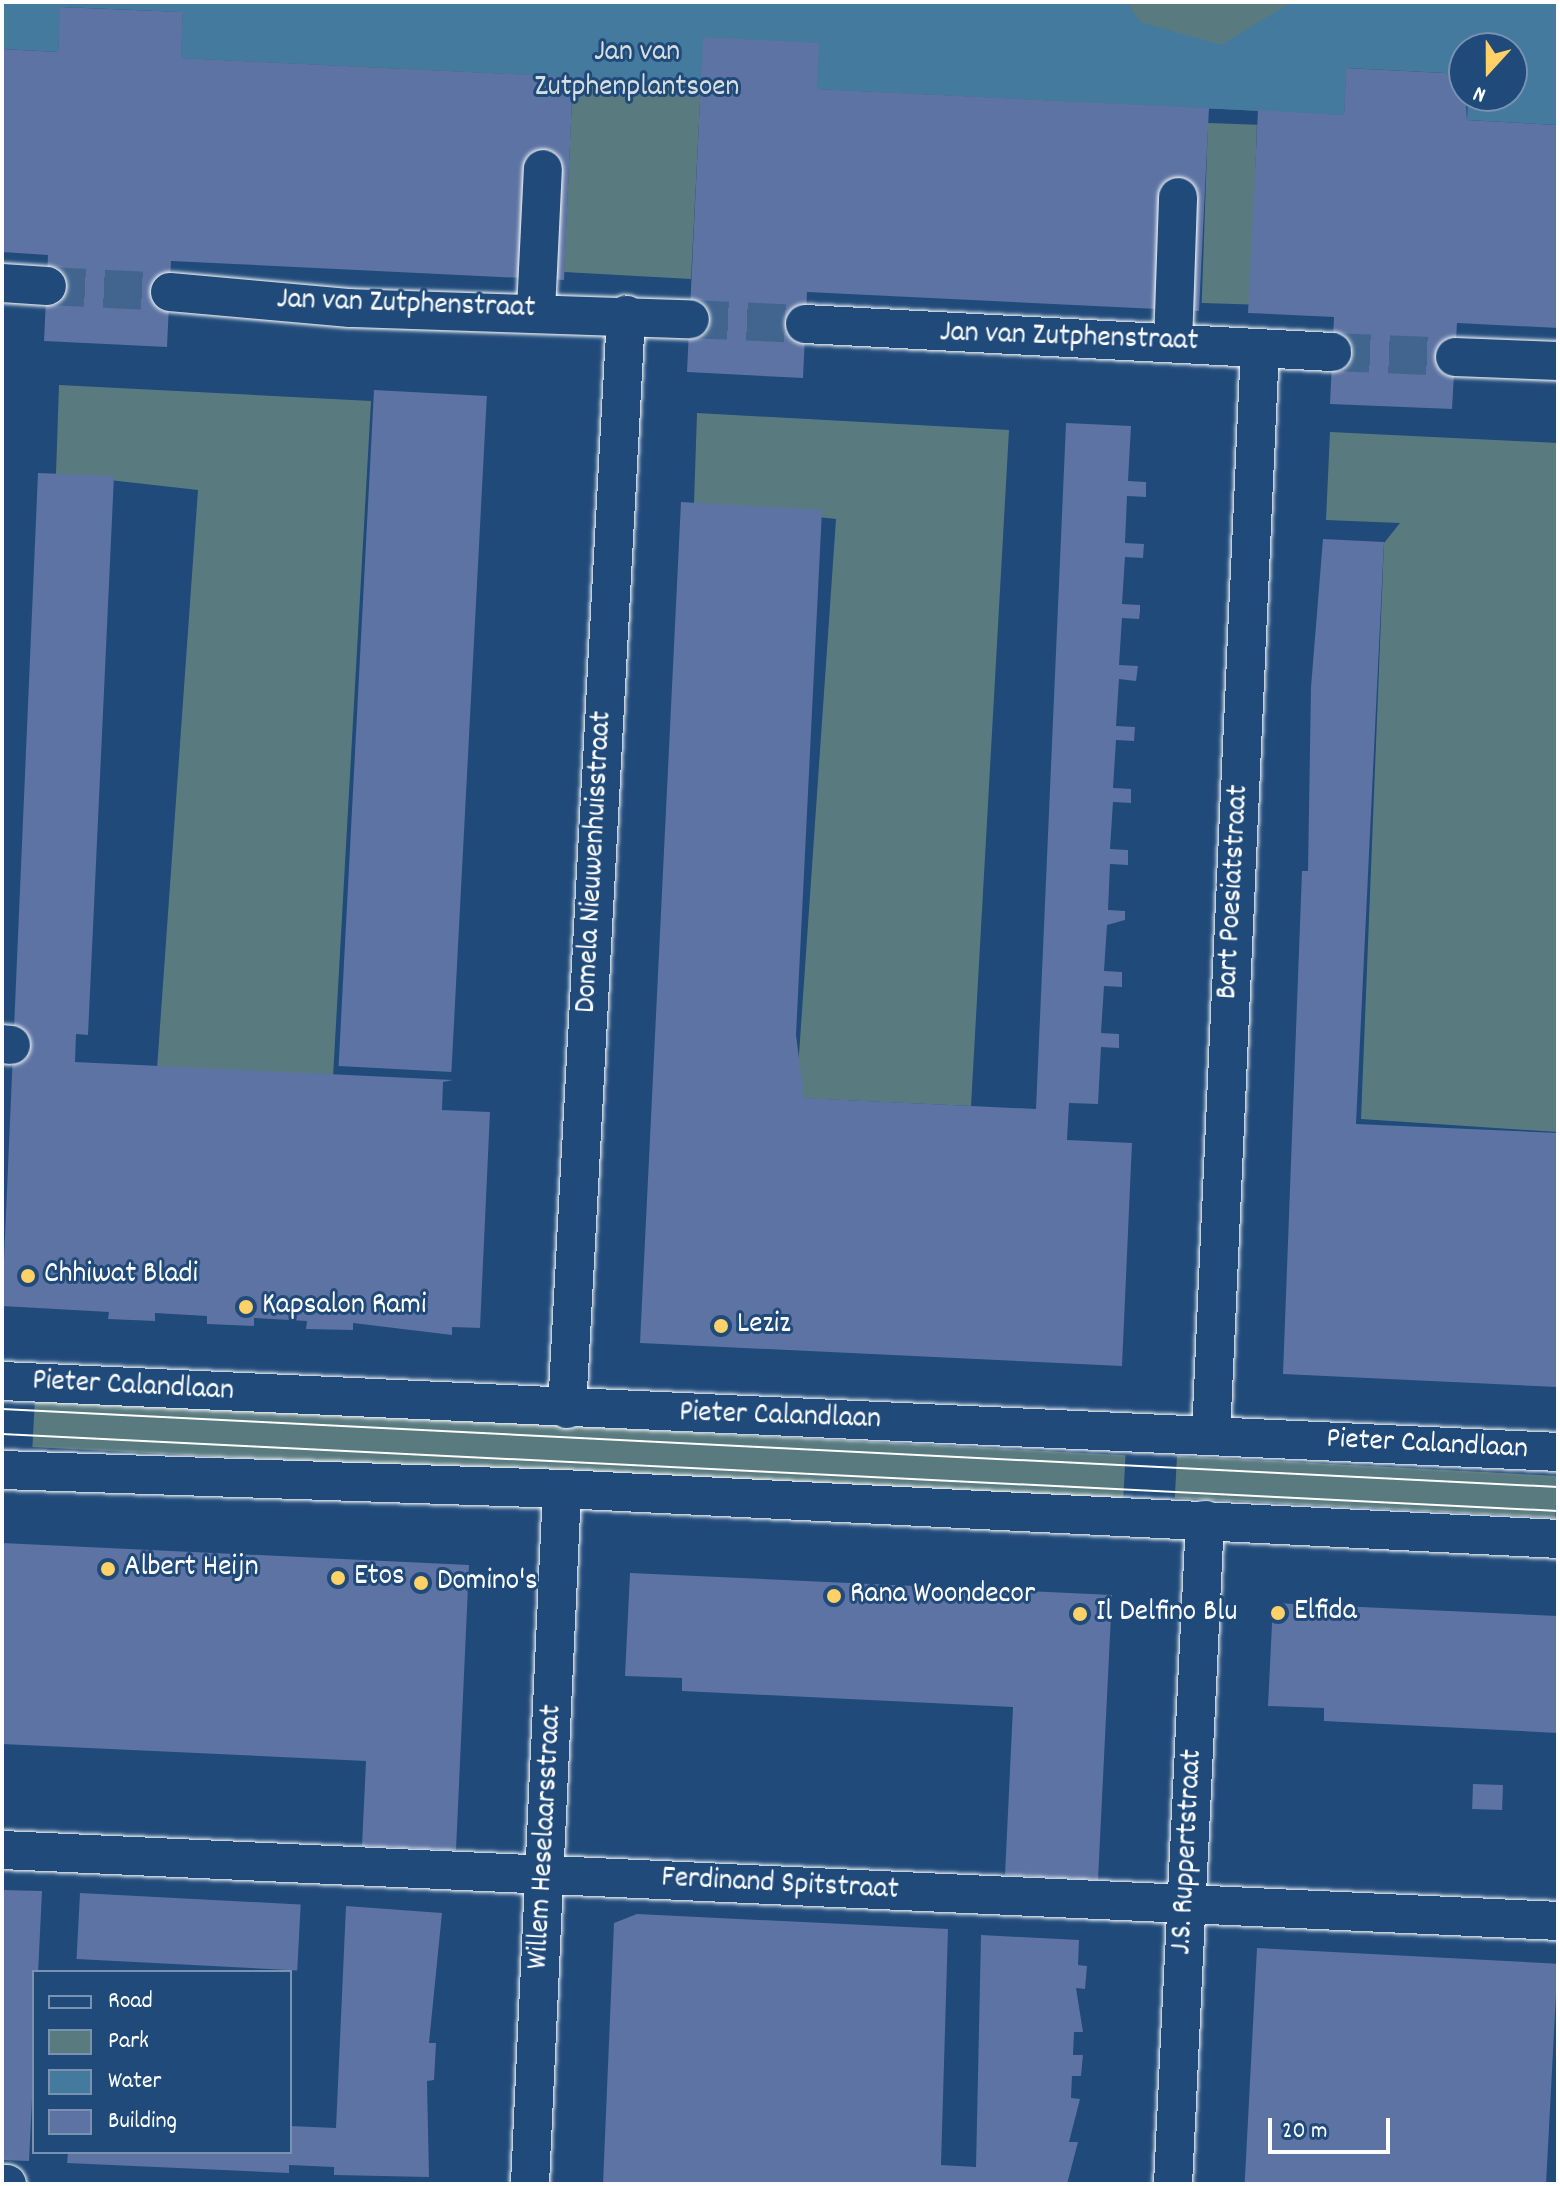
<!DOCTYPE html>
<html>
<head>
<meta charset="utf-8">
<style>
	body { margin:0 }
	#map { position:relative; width:1560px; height:2186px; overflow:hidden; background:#1f4a7a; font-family:Dekko,sans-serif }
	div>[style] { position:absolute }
	.green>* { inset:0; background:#597b80; transform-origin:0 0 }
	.water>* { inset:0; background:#437a9e }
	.building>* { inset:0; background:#5c73a3; transform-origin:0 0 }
	.minor-tunnel>* { height:38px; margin-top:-19px; transform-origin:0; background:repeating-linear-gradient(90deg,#41658e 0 38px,transparent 0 57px) }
	.roads { filter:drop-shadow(0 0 2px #fff) drop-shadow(0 0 2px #fff) }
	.minor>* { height:38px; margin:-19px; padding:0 19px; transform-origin:19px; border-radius:19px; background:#1f4a7a }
	.tram>* { height:2px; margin:-1px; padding:0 1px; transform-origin:1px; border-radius:1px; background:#fff }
	.dots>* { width:22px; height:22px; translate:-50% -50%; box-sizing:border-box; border:4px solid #1f4a7a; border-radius:50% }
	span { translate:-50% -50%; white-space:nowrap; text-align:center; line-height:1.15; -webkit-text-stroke:6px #1f4a7a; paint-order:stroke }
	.park-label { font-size:30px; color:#d6dedf }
	.street-label { font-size:30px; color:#fff }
	.poi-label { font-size:30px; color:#fff }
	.left { translate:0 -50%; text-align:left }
	.frame { position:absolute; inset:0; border:4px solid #fff; pointer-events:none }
	.legend { position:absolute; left:32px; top:1970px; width:260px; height:184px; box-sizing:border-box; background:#1f4a7a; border:2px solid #7992af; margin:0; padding:10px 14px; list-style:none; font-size:24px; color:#fff }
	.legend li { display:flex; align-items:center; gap:16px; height:40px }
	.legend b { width:40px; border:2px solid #7992af }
	.north { position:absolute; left:1448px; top:32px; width:80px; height:80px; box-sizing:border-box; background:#1f4a7a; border:2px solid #7992af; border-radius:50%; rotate:201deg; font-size:22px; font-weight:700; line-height:32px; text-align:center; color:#fff }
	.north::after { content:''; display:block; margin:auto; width:28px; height:36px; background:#ffd166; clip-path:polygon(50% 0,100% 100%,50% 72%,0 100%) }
	.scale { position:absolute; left:1268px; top:2118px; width:122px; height:36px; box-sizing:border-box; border:4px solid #fff; border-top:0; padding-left:10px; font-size:24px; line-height:28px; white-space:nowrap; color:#fff; -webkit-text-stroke:6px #1f4a7a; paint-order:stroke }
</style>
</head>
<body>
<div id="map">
	<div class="green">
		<i style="clip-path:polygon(2px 2px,1558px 2px,1558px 125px,1468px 96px,1512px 96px,1512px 48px,1464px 48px,1346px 68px,1344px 115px,701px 83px,691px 279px,564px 272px,573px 77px,181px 58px,183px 12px)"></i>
		<i style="left:1208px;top:123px;width:49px;height:180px;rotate:2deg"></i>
		<i style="clip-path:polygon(59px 385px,371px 401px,333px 1077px,157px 1069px,198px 490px,56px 474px)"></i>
		<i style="clip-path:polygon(697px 413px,1009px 430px,971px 1106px,796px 1098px,836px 519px,694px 503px)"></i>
		<i style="clip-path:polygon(1330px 432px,1558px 443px,1558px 1132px,1361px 1119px,1384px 543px,1400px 523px,1326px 520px)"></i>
		<i style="left:35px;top:1398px;width:1092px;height:49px;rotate:3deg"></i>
		<i style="left:1177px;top:1456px;width:381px;height:42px;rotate:3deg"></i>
	</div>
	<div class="water">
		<i style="clip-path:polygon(2px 2px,1127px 2px,1140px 22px,1221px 45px,1292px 2px,1558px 2px,1558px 125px,1467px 120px,1468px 96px,1512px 96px,1512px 48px,1464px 48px,1464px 74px,1346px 68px,1344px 115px,181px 58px,183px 12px,61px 7px,58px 52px,2px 49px)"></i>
	</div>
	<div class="building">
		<i style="clip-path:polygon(60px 7px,183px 12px,181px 58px,573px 77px,564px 280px,171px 261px,167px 347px,44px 341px,48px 255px,2px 252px,2px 49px,58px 52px)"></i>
		<i style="clip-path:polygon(703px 37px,819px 43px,817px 89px,1209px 108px,1199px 311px,807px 292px,803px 378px,687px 372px)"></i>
		<i style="clip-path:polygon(1346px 68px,1464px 74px,1467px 120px,1558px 125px,1558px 328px,1457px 323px,1452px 409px,1330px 404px,1334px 317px,1248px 313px,1258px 110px,1344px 115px)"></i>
		<i style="left:374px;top:390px;width:113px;height:677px;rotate:3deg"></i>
		<i style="clip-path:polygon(1066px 423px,1131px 426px,1128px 481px,1146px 482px,1146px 497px,1127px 496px,1125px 543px,1144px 544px,1143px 558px,1125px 557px,1122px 604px,1140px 605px,1140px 611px,1139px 619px,1122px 618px,1119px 665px,1138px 666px,1136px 681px,1119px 679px,1116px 726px,1135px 727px,1134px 741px,1116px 740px,1113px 788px,1131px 789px,1131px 803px,1113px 802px,1110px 849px,1128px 850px,1128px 865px,1110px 864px,1108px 910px,1125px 911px,1125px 920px,1107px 925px,1104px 971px,1122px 972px,1122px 987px,1104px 986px,1101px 1033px,1119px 1034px,1119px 1048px,1101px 1047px,1098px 1104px,1069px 1103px,1067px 1140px,1132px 1143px,1122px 1366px,640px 1343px,681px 502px,822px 510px,796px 1035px,804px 1098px,1036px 1109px)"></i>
		<i style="clip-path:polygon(38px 473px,114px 476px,88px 1035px,76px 1034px,75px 1062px,453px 1080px,443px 1082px,442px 1110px,490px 1112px,480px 1328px,452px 1327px,452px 1335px,353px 1323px,353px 1330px,306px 1329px,307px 1321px,254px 1318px,254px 1326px,207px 1324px,207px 1316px,155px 1313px,155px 1321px,108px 1319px,109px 1312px,2px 1306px)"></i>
		<i style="clip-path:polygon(1323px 539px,1384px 542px,1356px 1124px,1558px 1133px,1558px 1387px,1283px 1374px,1302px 871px,1308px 871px,1311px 687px)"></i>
		<i style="clip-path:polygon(2px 1543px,469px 1565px,456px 1850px,362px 1846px,366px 1761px,2px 1744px)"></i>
		<i style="clip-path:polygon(630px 1573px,1112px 1595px,1098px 1880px,1005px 1875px,1013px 1707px,682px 1691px,682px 1678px,625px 1676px)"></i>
		<i style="clip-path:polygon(1273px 1603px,1558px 1616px,1558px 1733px,1324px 1721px,1324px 1708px,1268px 1706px)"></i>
		<i style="left:1473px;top:1784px;width:30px;height:25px;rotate:2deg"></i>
		<i style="clip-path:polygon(2px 1890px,42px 1891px,29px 2161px,2px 2160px)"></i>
		<i style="left:80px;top:1893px;width:221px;height:66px;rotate:3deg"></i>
		<i style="clip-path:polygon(346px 1906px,442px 1913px,429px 2043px,436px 2043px,434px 2080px,427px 2081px,429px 2177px,334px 2175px,334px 2167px,289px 2165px,289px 2173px,67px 2163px,68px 2152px,290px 2152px,290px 2126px,336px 2128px)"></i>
		<i style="clip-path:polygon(637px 1914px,948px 1929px,941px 2165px,976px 2167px,981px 1935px,1079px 1940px,1078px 1965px,1087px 1966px,1085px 1989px,1076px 1988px,1083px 2032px,1074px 2032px,1073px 2055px,1083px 2055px,1081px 2076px,1072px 2076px,1071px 2098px,1080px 2099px,1069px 2142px,1078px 2142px,1067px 2184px,603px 2184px,614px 1923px)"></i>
		<i style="left:1257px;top:1948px;width:301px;height:236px;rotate:3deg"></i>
	</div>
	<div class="minor-tunnel">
		<i style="left:47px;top:286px;width:123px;rotate:2.8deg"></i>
		<i style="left:690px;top:319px;width:115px;rotate:2.5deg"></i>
		<i style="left:1332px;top:352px;width:123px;rotate:2.3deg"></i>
	</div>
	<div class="roads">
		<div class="minor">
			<i style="left:2px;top:283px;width:45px;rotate:3.8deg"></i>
			<i style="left:170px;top:292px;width:181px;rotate:5.1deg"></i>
			<i style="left:350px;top:308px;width:340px;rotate:1.9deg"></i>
			<i style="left:536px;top:310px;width:141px;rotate:-87.2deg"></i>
			<i style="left:805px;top:324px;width:528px;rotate:3.04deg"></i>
			<i style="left:1173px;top:343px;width:146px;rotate:-88deg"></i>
			<i style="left:1455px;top:357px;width:103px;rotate:2.2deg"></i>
			<i style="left:2px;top:1044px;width:9px;rotate:6deg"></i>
			<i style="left:2px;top:1381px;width:1558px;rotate:2.61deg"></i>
			<i style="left:567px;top:1409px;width:1096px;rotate:-86.91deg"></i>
			<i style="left:1211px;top:1435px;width:1088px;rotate:-87.42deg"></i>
			<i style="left:2px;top:1470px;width:560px;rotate:1.94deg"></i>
			<i style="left:562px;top:1489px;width:997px;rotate:2.87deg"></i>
			<i style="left:2px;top:1850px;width:1558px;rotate:2.61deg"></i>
			<i style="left:2px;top:2184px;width:5px"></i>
			<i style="left:530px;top:2184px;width:696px;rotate:-87.36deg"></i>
			<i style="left:1173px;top:2184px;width:665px;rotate:-87.24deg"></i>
		</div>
	</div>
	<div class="tram">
		<i style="left:2px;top:1409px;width:1558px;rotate:2.87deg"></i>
		<i style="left:2px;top:1434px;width:1558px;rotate:2.83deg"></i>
	</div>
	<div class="dots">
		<i style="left:28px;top:1276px;background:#ffd166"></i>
		<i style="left:246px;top:1307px;background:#ffd166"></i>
		<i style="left:721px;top:1326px;background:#ffd166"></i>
		<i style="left:108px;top:1569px;background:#ffd166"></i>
		<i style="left:338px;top:1578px;background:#ffd166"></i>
		<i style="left:421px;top:1583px;background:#ffd166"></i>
		<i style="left:834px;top:1596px;background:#ffd166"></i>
		<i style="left:1278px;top:1613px;background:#ffd166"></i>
		<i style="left:1080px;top:1614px;background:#ffd166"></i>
	</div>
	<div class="park-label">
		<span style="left:637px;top:71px">Jan van<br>Zutphenplantsoen</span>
	</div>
	<div class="street-label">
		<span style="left:406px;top:306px;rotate:2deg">Jan van Zutphenstraat</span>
		<span style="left:1069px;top:339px;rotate:2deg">Jan van Zutphenstraat</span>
		<span style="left:596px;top:862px;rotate:-87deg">Domela Nieuwenhuisstraat</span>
		<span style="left:1235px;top:892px;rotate:-87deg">Bart Poesiatstraat</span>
		<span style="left:133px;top:1388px;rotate:3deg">Pieter Calandlaan</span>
		<span style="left:780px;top:1418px;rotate:2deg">Pieter Calandlaan</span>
		<span style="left:1427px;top:1446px;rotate:3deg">Pieter Calandlaan</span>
		<span style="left:547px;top:1837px;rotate:-87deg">Willem Heselaarsstraat</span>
		<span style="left:1189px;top:1852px;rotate:-87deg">J.S. Ruppertstraat</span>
		<span style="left:780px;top:1886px;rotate:3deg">Ferdinand Spitstraat</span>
	</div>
	<div class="poi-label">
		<span class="left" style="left:44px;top:1276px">Chhiwat Bladi</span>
		<span class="left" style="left:262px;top:1307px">Kapsalon Rami</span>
		<span class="left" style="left:737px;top:1326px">Leziz</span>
		<span class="left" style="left:124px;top:1569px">Albert Heijn</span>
		<span class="left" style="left:354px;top:1578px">Etos</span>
		<span class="left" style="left:437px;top:1583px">Domino's</span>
		<span class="left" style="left:850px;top:1596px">Rana Woondecor</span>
		<span class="left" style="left:1294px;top:1613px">Elfida</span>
		<span class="left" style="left:1096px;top:1614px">Il Delfino Blu</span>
	</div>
	<div class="frame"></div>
	<ul class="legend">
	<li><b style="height:10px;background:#1f4a7a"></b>Road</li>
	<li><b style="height:22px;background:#597b80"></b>Park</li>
	<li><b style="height:22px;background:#437a9e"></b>Water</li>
	<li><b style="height:22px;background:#5c73a3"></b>Building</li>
	</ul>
	<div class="north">N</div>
	<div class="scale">20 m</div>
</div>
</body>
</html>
